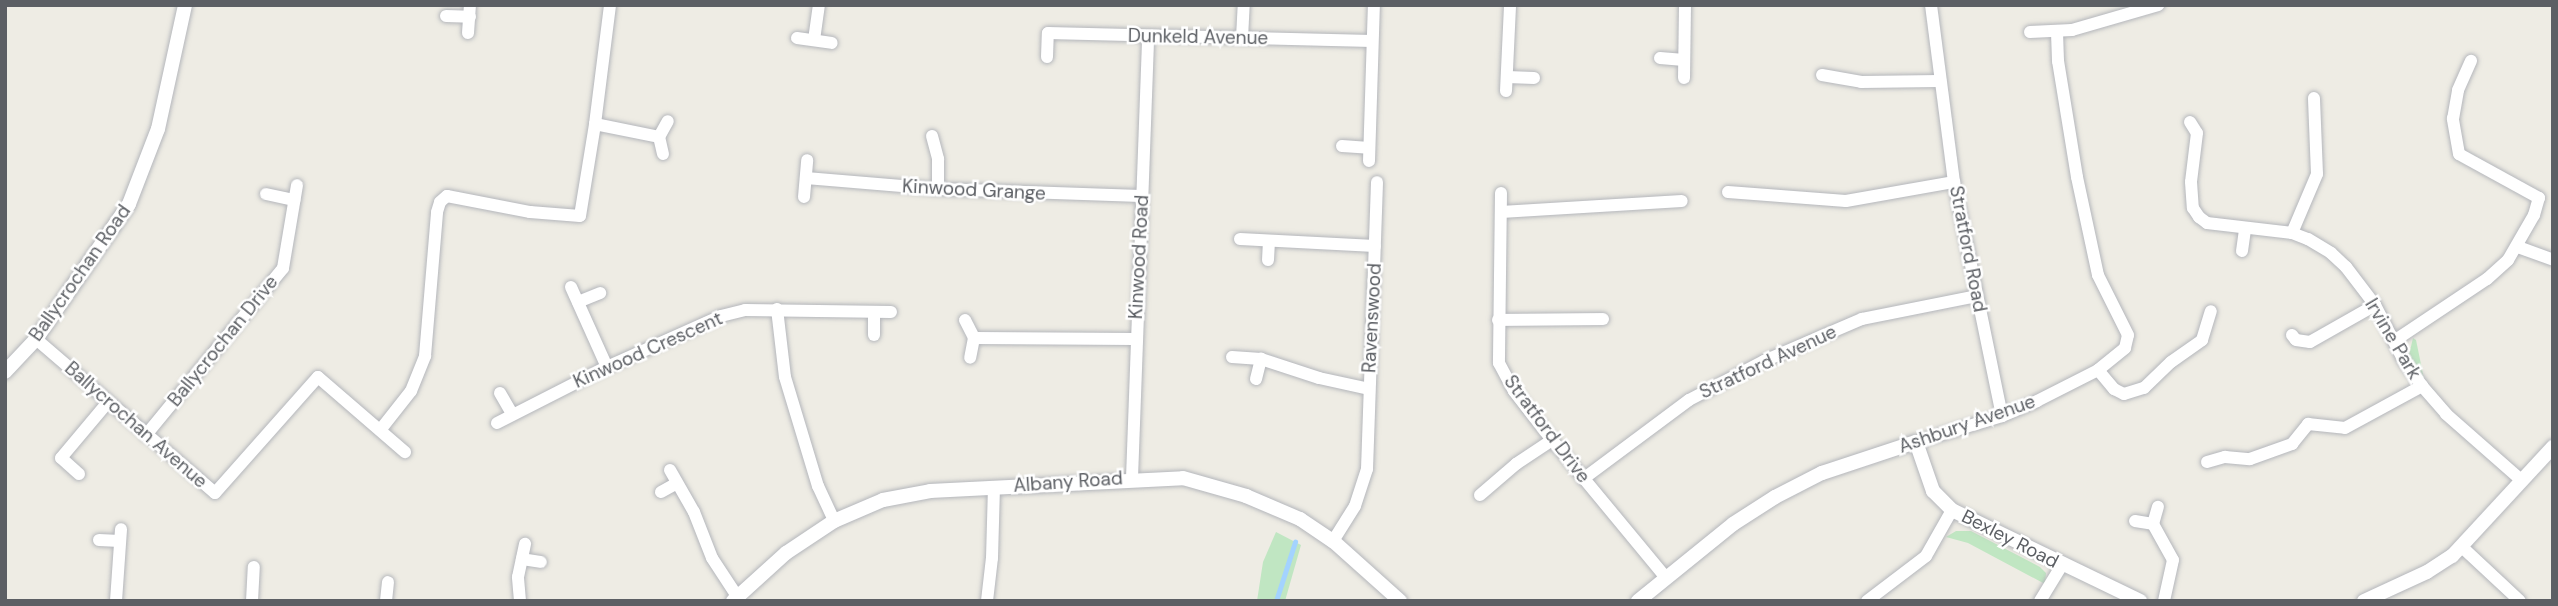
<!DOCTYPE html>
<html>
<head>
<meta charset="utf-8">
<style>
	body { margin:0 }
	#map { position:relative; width:2558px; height:606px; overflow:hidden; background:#eeece4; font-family:"DM Sans",sans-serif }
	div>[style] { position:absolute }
	.green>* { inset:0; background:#c0e6c2 }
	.stream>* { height:4.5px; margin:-2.25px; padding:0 2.25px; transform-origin:2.25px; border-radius:2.25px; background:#a3d3ff }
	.roads { filter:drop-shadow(0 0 2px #b4b6bb) drop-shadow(0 0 2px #b4b6bb) }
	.minor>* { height:12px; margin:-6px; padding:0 6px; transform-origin:6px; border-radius:6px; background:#fff }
	.tertiary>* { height:14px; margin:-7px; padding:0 7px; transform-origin:7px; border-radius:7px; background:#fff }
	span { translate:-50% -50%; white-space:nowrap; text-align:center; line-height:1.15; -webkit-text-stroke:5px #fff; paint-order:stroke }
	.street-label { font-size:19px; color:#5c5f64 }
	.frame { position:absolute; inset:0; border:7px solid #5c5f64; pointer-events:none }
</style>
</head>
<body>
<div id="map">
	<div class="green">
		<i style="clip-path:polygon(2413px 338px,2416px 340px,2424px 379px,2409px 355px)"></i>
		<i style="clip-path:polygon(1956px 531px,1971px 531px,2040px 567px,2046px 573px,2045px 584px,1968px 543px,1946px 537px)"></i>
		<i style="clip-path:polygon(1276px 532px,1301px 545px,1285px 601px,1257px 601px,1263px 562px)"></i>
	</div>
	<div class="stream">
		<i style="left:1276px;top:601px;width:62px;rotate:-72.1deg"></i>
	</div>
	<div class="roads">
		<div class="minor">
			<i style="left:1931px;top:5px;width:178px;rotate:82.6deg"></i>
			<i style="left:1954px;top:182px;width:239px;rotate:78.4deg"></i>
			<i style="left:446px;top:16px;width:24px;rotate:2deg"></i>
			<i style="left:2030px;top:32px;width:42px;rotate:-2.7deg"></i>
			<i style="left:2072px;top:30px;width:90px;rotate:-16.2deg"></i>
			<i style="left:468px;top:33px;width:28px;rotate:-86deg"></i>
			<i style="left:797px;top:38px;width:35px;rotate:8deg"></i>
			<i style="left:1242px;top:38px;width:33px;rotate:-87deg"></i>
			<i style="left:814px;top:40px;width:35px;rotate:-82deg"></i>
			<i style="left:1047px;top:57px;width:24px;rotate:-88deg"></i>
			<i style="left:1048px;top:33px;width:324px;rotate:1.4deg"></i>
			<i style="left:1660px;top:58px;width:24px;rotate:5deg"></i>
			<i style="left:1822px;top:75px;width:40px;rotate:10deg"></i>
			<i style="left:1861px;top:82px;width:78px;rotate:-0.7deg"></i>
			<i style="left:1507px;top:77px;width:27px;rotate:2deg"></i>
			<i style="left:1684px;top:78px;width:73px;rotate:-89.2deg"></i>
			<i style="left:1506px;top:91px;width:86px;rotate:-87.3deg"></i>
			<i style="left:2190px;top:122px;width:13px;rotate:58deg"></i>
			<i style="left:2197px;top:133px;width:49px;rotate:97deg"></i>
			<i style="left:2191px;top:182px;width:26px;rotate:86deg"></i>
			<i style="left:2193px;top:208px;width:11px;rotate:56deg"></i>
			<i style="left:2199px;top:217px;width:10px;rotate:37deg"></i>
			<i style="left:2207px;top:223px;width:86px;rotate:6.7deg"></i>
			<i style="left:2292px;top:233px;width:17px;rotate:21deg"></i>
			<i style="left:2308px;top:239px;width:27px;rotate:31deg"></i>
			<i style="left:2331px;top:253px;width:21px;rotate:43deg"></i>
			<i style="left:2346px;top:267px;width:48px;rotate:52.7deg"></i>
			<i style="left:2375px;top:305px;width:63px;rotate:62.6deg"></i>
			<i style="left:2404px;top:361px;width:31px;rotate:54deg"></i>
			<i style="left:2422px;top:386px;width:37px;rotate:49deg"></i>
			<i style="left:2446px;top:414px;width:100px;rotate:41.3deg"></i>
			<i style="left:595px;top:124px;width:120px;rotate:-82.8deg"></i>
			<i style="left:932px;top:136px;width:24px;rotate:75deg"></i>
			<i style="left:938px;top:159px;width:30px;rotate:90deg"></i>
			<i style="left:1342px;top:146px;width:27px;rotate:4deg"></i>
			<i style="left:663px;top:154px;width:17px;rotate:-103deg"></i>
			<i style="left:659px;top:137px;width:18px;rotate:-61deg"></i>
			<i style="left:1369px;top:161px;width:156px;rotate:-88.2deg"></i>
			<i style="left:806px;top:178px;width:132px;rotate:4.8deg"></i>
			<i style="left:938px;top:189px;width:204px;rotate:2deg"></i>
			<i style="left:1728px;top:192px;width:118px;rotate:4.4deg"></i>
			<i style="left:1846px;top:201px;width:110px;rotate:-10deg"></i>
			<i style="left:1501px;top:193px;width:170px;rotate:90.7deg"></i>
			<i style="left:1499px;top:363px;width:32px;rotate:62deg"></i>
			<i style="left:1514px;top:391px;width:62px;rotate:52.2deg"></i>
			<i style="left:1552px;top:440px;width:179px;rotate:50.4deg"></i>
			<i style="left:266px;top:194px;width:29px;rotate:12deg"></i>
			<i style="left:804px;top:197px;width:37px;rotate:-85deg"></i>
			<i style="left:1501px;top:212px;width:181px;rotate:-3.5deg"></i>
			<i style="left:2292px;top:233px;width:64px;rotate:-67deg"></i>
			<i style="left:2317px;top:174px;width:76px;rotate:-92.3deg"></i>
			<i style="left:1240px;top:239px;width:135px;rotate:3deg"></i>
			<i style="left:2518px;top:247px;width:37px;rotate:20deg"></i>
			<i style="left:2242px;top:251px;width:22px;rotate:-82deg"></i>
			<i style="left:1268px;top:260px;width:19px;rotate:-87deg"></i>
			<i style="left:571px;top:287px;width:88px;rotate:65.8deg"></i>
			<i style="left:578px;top:302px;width:24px;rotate:-22deg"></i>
			<i style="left:777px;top:309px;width:68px;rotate:83.3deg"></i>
			<i style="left:785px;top:377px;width:114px;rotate:73.2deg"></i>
			<i style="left:818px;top:486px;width:38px;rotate:65deg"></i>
			<i style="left:965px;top:320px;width:20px;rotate:63deg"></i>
			<i style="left:974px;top:338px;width:20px;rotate:101deg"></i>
			<i style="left:1498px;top:320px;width:105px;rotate:-0.5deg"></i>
			<i style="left:874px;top:335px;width:23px;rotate:-90deg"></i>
			<i style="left:2292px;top:335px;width:6px;rotate:51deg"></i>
			<i style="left:2296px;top:340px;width:14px;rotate:8deg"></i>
			<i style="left:2310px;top:342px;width:75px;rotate:-29.6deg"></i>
			<i style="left:974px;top:338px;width:161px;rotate:0.4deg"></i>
			<i style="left:36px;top:339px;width:236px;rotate:40.7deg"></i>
			<i style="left:215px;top:493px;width:155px;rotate:-48.4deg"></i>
			<i style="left:318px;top:377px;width:115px;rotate:40.8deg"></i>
			<i style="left:2394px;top:341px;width:112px;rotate:-33.7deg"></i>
			<i style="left:2487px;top:279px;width:28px;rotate:-42deg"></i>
			<i style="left:2508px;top:260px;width:52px;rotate:-60deg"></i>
			<i style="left:2534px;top:215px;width:18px;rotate:-74deg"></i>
			<i style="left:2539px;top:198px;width:91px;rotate:-151.2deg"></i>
			<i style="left:2459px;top:154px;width:36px;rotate:-100deg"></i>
			<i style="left:2453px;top:119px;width:29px;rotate:-80deg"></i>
			<i style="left:2458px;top:90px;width:32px;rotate:-66deg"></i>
			<i style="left:1232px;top:357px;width:29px;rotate:4deg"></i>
			<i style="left:1261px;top:359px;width:61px;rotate:18.1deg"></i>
			<i style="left:1319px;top:378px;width:51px;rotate:12.4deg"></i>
			<i style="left:2098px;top:370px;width:25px;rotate:50deg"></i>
			<i style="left:2114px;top:389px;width:11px;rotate:27deg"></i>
			<i style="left:2124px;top:394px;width:21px;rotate:-17deg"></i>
			<i style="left:2144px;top:388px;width:37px;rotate:-44deg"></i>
			<i style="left:2171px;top:362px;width:38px;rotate:-35deg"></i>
			<i style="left:2202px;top:340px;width:30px;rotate:-73deg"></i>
			<i style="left:1256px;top:379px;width:21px;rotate:-76deg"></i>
			<i style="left:500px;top:393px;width:24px;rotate:60deg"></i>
			<i style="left:497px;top:423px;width:123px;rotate:-27deg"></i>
			<i style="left:607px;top:367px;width:125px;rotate:-24.1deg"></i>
			<i style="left:721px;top:316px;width:25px;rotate:-14deg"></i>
			<i style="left:745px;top:310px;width:146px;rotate:0.8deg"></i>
			<i style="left:381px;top:429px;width:48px;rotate:-51.7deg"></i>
			<i style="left:411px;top:391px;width:38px;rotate:-68deg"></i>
			<i style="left:425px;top:356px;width:144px;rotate:-85.2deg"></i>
			<i style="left:437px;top:212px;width:10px;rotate:-73deg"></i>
			<i style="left:440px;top:202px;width:9px;rotate:-41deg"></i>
			<i style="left:447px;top:196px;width:85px;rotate:10.9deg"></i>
			<i style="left:530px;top:212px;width:50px;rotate:4.6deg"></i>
			<i style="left:580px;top:216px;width:93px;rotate:-80.7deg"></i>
			<i style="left:595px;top:124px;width:65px;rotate:11.5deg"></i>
			<i style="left:146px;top:435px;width:216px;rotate:-50.6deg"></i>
			<i style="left:283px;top:268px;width:84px;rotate:-80.4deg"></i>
			<i style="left:1916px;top:442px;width:90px;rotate:-16.8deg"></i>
			<i style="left:2002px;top:416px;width:38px;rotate:-23deg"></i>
			<i style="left:2037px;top:401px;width:68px;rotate:-26.9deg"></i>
			<i style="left:2098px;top:370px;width:35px;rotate:-39deg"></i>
			<i style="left:2125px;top:348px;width:13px;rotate:-77deg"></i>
			<i style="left:2128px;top:335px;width:67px;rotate:-116.6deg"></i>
			<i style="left:2098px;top:275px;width:100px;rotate:-102.1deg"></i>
			<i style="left:2077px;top:177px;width:118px;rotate:-99.3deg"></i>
			<i style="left:2058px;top:61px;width:30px;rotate:-92deg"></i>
			<i style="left:2207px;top:462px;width:19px;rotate:-16deg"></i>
			<i style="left:2225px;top:457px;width:25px;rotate:5deg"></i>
			<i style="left:2250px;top:459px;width:45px;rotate:-19.7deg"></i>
			<i style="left:2292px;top:444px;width:26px;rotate:-51deg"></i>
			<i style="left:2308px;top:424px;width:37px;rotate:6deg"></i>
			<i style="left:2345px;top:428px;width:88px;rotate:-28.6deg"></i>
			<i style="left:670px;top:470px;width:48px;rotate:60.3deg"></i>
			<i style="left:694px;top:512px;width:49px;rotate:68.6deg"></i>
			<i style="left:712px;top:558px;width:45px;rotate:56.7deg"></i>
			<i style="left:79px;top:474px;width:24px;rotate:-138deg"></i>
			<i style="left:61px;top:458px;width:73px;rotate:-50deg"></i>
			<i style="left:1132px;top:478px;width:442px;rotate:-87.9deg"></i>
			<i style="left:1583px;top:479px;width:132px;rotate:-36.7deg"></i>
			<i style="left:1689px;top:400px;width:85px;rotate:-27.5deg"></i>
			<i style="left:1764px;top:361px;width:107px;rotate:-23.2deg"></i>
			<i style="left:1862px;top:319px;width:117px;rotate:-11.3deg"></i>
			<i style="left:661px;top:492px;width:18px;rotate:-29deg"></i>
			<i style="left:1480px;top:495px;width:48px;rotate:-40.7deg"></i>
			<i style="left:1516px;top:464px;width:43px;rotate:-33.7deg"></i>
			<i style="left:2135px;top:521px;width:18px;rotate:9deg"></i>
			<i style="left:2153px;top:524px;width:18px;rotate:-74deg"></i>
			<i style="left:2153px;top:524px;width:41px;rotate:60.9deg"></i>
			<i style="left:2173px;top:560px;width:42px;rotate:102.4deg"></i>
			<i style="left:99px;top:540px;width:21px;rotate:3deg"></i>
			<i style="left:1333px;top:541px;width:41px;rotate:-57.8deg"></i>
			<i style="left:1355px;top:506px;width:39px;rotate:-72deg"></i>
			<i style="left:1367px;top:469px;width:287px;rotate:-88deg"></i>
			<i style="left:2462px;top:547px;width:79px;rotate:43deg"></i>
			<i style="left:522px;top:559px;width:19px;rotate:9deg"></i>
			<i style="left:116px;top:601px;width:72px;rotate:-86deg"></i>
			<i style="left:252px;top:601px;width:34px;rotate:-87deg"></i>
			<i style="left:386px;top:601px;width:19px;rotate:-84deg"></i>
			<i style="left:520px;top:601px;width:24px;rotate:-95deg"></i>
			<i style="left:518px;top:577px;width:34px;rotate:-78deg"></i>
			<i style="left:987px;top:601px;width:43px;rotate:-83.4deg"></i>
			<i style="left:992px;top:558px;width:71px;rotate:-88.4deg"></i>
			<i style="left:1867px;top:601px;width:74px;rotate:-37.3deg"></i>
			<i style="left:1926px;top:556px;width:53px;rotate:-60.5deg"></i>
			<i style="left:2040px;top:601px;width:42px;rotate:-58.6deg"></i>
		</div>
		<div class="tertiary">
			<i style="left:5px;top:372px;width:45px;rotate:-46.8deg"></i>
			<i style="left:36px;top:339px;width:164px;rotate:-55.4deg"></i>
			<i style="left:129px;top:204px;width:80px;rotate:-68.9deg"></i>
			<i style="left:158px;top:129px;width:127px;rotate:-77.7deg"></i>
			<i style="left:733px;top:601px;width:72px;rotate:-42.2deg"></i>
			<i style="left:786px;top:553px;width:58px;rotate:-33.7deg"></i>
			<i style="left:834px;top:521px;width:53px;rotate:-23.2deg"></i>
			<i style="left:883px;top:500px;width:48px;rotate:-10.8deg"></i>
			<i style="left:930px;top:491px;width:253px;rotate:-2.9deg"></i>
			<i style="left:1183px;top:478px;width:66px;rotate:15.9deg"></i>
			<i style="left:1246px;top:496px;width:59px;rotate:23.1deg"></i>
			<i style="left:1300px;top:519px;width:40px;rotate:34deg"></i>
			<i style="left:1333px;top:541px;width:90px;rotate:41.8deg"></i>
			<i style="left:1638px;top:601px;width:122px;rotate:-39deg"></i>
			<i style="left:1733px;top:524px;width:50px;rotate:-32.7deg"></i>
			<i style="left:1775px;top:497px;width:53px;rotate:-27.1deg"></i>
			<i style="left:1822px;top:473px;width:99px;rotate:-18.3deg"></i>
			<i style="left:1916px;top:442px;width:52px;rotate:70.9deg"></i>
			<i style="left:1933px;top:491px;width:27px;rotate:45deg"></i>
			<i style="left:1952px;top:510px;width:209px;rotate:25.8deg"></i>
			<i style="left:2364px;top:601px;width:69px;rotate:-24.7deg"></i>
			<i style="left:2427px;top:572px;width:30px;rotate:-33deg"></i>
			<i style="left:2452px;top:556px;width:149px;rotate:-47.2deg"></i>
		</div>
	</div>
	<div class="street-label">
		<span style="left:1198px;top:37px;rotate:1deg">Dunkeld Avenue</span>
		<span style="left:974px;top:190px;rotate:3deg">Kinwood Grange</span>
		<span style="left:1968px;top:249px;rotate:79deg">Stratford Road</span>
		<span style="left:1139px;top:257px;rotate:-87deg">Kinwood Road</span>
		<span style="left:80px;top:273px;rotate:-55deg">Ballycrochan Road</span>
		<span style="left:1372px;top:318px;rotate:-87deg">Ravenswood</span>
		<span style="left:2393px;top:339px;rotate:59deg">Irvine Park</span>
		<span style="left:223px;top:341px;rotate:-51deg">Ballycrochan Drive</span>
		<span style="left:648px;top:350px;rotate:-24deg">Kinwood Crescent</span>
		<span style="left:1768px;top:362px;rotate:-25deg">Stratford Avenue</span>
		<span style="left:1967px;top:424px;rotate:-19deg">Ashbury Avenue</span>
		<span style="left:136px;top:425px;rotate:41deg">Ballycrochan Avenue</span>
		<span style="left:1547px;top:429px;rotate:53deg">Stratford Drive</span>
		<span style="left:1068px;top:482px;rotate:-4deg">Albany Road</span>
		<span style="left:2010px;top:539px;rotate:27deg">Bexley Road</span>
	</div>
	<div class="frame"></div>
</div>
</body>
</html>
